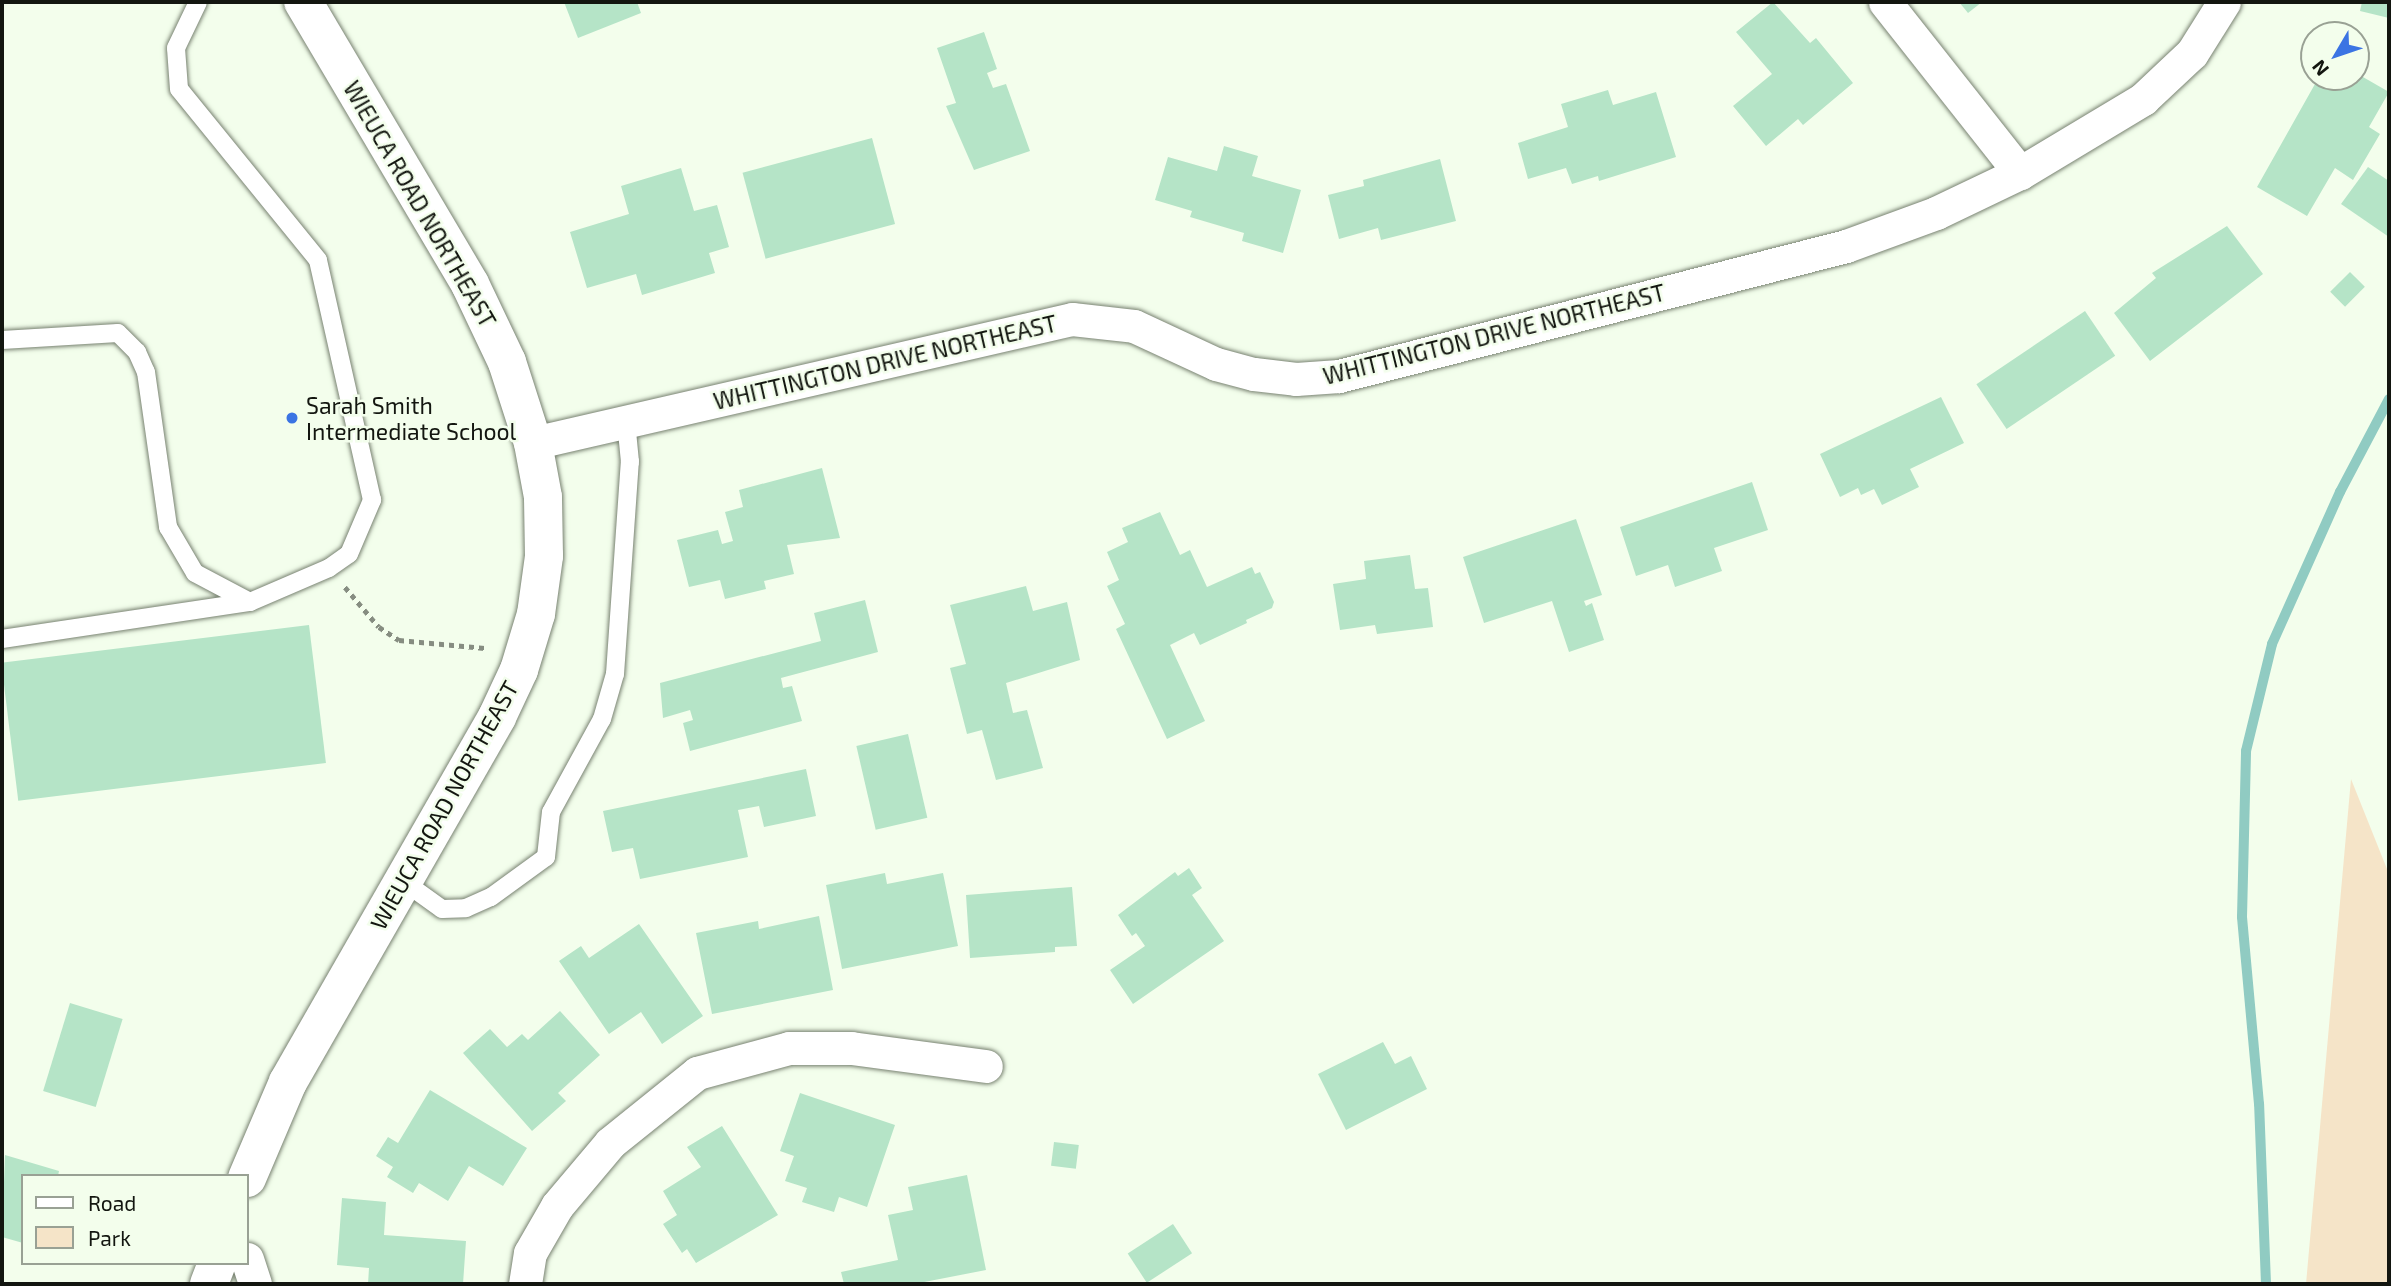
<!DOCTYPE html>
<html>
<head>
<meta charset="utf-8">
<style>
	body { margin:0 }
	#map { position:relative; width:2391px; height:1286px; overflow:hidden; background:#f3feec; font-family:"Exo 2",sans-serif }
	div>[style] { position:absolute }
	.green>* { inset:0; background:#f5e4c8 }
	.stream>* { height:10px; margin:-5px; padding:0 5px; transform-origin:5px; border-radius:5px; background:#90cbc2 }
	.building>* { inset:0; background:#b5e4c7; transform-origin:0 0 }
	.path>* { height:4.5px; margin-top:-2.25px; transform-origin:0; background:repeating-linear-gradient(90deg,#868d81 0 5px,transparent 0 10px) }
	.roads { filter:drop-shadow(0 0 2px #788271) drop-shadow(0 0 2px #788271) }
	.service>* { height:18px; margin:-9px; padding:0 9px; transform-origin:9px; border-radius:9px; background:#fff }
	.minor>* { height:33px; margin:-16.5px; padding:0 16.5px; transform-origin:16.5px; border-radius:16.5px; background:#fff }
	.tertiary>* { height:38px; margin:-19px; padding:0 19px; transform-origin:19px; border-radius:19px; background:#fff }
	.dots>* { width:19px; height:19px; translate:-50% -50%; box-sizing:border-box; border:4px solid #f3feec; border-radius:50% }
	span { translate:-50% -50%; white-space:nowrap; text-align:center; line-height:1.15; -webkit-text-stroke:5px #f3feec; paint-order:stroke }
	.street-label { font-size:23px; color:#131610 }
	.poi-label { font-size:23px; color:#131610 }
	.left { translate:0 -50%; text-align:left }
	.frame { position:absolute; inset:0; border:4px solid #131610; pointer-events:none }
	.legend { position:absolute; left:21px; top:1174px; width:228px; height:91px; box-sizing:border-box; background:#f3feec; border:2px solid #99a194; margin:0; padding:9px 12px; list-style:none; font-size:21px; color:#131610 }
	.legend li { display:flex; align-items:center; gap:14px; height:35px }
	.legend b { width:35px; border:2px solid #99a194 }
	.north { position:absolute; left:2300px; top:21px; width:70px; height:70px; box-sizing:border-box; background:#f3feec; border:2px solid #99a194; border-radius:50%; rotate:231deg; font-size:19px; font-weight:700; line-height:28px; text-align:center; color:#131610 }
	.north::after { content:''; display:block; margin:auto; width:24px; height:32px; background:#3b74e3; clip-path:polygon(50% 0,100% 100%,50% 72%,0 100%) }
</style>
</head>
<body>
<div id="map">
	<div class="green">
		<i style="clip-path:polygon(2351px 779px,2389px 874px,2389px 1284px,2306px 1284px)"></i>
	</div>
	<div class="stream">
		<i style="left:2266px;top:1284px;width:180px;rotate:-92.2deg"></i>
		<i style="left:2259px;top:1104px;width:188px;rotate:-95.2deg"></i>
		<i style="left:2242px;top:917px;width:166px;rotate:-88.6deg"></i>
		<i style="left:2246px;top:751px;width:110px;rotate:-76.3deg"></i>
		<i style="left:2272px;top:644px;width:167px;rotate:-65.9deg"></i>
		<i style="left:2340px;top:492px;width:105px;rotate:-62.2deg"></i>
	</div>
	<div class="building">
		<i style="clip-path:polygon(564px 2px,637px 2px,641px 13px,578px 38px)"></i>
		<i style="clip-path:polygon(1773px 2px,1810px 43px,1816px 38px,1853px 83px,1803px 125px,1798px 119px,1766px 146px,1733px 106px,1772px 74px,1736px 32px)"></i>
		<i style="clip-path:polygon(1959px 2px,1982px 2px,1968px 13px)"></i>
		<i style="clip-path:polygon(2362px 2px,2389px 2px,2389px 18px,2360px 11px)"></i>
		<i style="clip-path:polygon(984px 32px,997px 69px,987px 73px,993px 88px,1006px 84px,1030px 151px,974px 170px,946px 106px,956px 103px,937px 48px)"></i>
		<i style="clip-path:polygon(2356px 73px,2389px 92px,2369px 127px,2380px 134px,2353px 180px,2335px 168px,2307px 216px,2257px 187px,2315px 84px,2324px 88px,2330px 77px,2356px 77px)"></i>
		<i style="clip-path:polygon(1608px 90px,1613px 105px,1656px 92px,1676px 157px,1599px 181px,1598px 176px,1572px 184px,1566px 168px,1528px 179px,1518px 143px,1568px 127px,1561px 104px)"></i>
		<i style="left:872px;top:138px;width:89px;height:134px;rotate:75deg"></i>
		<i style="clip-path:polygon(1224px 146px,1258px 156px,1252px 176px,1301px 190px,1283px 253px,1242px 241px,1244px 233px,1190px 217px,1192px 211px,1155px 200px,1168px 157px,1217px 171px)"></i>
		<i style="clip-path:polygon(1440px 159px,1456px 221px,1381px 240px,1378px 228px,1339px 239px,1328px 195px,1364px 186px,1363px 180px)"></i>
		<i style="clip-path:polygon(2368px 167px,2389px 181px,2389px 237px,2341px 204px)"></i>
		<i style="clip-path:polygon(681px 168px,694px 211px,717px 205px,729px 247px,709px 253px,715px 273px,642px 295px,636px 274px,587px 288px,570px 232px,629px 214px,621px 186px)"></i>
		<i style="clip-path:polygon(2227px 226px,2263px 274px,2150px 361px,2114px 313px,2156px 278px,2152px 273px)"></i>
		<i style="left:2350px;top:272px;width:21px;height:28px;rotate:45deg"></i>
		<i style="left:2085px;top:311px;width:54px;height:131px;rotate:56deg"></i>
		<i style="clip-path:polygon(1941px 397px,1964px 443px,1910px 469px,1919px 487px,1882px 505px,1874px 489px,1861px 495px,1858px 488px,1840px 497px,1820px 454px)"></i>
		<i style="clip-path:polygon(822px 468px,840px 538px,787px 545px,794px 574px,764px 581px,766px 589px,725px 599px,720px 580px,689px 587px,677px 540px,718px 530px,722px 544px,733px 541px,725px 512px,743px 507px,739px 490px)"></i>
		<i style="clip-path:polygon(1752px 482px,1768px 530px,1714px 548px,1722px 571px,1675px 587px,1668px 565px,1636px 576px,1620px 527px)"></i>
		<i style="clip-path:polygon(1160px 512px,1180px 555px,1190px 550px,1207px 587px,1252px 567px,1255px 574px,1260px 572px,1274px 602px,1272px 608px,1246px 620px,1247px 623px,1200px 645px,1194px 633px,1170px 645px,1205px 721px,1167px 739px,1116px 629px,1125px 624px,1107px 586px,1119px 580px,1107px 552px,1128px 542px,1122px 528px)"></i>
		<i style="clip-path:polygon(1576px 519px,1602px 595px,1584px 601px,1586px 606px,1592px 603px,1604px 640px,1569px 652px,1552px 601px,1484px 623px,1463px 557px)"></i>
		<i style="clip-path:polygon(1410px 555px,1415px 589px,1428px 588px,1433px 627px,1377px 634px,1375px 625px,1340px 630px,1333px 584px,1366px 579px,1364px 561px)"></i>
		<i style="clip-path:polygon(1026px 586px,1033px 611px,1067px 602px,1080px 660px,1006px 683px,1013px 713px,1027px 710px,1043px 768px,996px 780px,982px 730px,967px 734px,950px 668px,966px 664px,950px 605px)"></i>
		<i style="clip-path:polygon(865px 600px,878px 652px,781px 678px,783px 688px,792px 686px,802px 721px,690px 751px,683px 723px,693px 720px,690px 710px,663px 718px,660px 683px,821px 641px,814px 613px)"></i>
		<i style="left:309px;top:625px;width:139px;height:310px;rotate:83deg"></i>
		<i style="left:908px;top:734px;width:86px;height:53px;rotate:77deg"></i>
		<i style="clip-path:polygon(806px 769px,816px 816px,764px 827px,759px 806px,738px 810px,748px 857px,640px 879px,633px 848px,612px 852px,603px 811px)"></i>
		<i style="clip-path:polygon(1189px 868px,1202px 888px,1192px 895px,1224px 941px,1133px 1004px,1110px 970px,1145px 946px,1136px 933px,1132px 936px,1118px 915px,1175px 872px,1178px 876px)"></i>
		<i style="clip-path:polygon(885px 873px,887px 884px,943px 873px,958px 946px,842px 969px,826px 885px)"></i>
		<i style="clip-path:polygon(1072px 887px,1077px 946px,1055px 947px,1055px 952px,970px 958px,966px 895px)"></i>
		<i style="clip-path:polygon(819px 916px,833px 990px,712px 1014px,696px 933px,758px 921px,759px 929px)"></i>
		<i style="clip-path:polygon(639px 924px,703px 1016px,662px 1044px,641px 1012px,609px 1034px,559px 961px,581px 946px,589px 958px)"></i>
		<i style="left:70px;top:1003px;width:55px;height:92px;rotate:17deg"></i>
		<i style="clip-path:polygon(560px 1011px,600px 1055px,558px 1093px,566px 1101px,532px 1131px,463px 1053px,490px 1029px,507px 1047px,522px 1034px,528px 1040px)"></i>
		<i style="clip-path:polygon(1383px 1042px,1395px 1064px,1411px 1056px,1427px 1089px,1346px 1130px,1318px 1074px)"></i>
		<i style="clip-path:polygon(430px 1090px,527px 1148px,503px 1186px,469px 1166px,448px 1201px,419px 1183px,413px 1193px,387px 1177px,393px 1167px,376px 1156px,388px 1137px,398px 1143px)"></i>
		<i style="clip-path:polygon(800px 1093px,895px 1125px,867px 1207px,839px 1197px,834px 1212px,802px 1202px,807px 1188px,785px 1181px,794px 1156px,780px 1151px)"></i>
		<i style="clip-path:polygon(722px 1126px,778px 1215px,696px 1263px,687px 1249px,682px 1253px,663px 1224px,677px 1215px,663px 1191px,701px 1167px,687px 1147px)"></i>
		<i style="left:1054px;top:1142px;width:25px;height:24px;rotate:7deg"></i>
		<i style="clip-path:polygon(5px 1155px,59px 1171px,58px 1176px,23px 1176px,23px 1243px,2px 1237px)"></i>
		<i style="clip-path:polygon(967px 1175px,986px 1270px,914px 1284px,844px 1284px,841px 1272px,898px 1260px,888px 1215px,913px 1210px,908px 1187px)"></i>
		<i style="clip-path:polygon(342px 1198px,386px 1202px,384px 1235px,466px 1241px,463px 1284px,368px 1284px,369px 1268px,337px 1265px)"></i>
		<i style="left:1173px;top:1224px;width:35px;height:54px;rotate:57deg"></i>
	</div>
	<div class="path">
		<i style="left:345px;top:587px;width:52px;rotate:49.6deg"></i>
		<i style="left:379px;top:627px;width:24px;rotate:33deg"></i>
		<i style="left:399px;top:640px;width:86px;rotate:5.3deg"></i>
	</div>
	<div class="roads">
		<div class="service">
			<i style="left:2px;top:340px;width:116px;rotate:-3.5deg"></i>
			<i style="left:118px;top:333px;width:27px;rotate:45deg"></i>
			<i style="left:137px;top:352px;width:22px;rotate:66deg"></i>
			<i style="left:146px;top:372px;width:157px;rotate:81.9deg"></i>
			<i style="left:168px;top:527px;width:53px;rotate:59.6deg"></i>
			<i style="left:195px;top:573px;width:62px;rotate:27.8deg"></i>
			<i style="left:2px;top:639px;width:251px;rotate:-8.5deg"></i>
			<i style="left:250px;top:602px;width:86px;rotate:-23.3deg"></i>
			<i style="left:329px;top:568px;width:24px;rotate:-35deg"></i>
			<i style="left:349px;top:554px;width:59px;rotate:-66.9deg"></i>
			<i style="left:372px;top:500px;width:246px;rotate:-102.7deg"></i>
			<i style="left:318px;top:260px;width:220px;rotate:-129.1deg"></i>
			<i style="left:179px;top:89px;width:41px;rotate:-94.2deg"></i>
			<i style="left:176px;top:48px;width:51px;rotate:-64.4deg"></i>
			<i style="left:403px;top:881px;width:48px;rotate:35.7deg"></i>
			<i style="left:442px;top:909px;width:24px;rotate:-2deg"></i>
			<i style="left:466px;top:908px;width:27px;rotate:-24deg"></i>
			<i style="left:491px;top:897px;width:68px;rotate:-36deg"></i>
			<i style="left:546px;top:857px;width:45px;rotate:-83.7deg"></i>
			<i style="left:551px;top:812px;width:106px;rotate:-61.3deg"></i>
			<i style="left:602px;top:719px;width:47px;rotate:-73.9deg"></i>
			<i style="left:615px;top:674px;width:213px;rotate:-86deg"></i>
			<i style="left:630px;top:462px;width:41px;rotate:-95.6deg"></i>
		</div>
		<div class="minor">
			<i style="left:1885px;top:2px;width:218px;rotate:51.7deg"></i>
			<i style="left:533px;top:443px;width:553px;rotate:-12.96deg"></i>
			<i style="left:1072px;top:319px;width:62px;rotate:6.4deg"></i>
			<i style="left:1134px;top:326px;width:90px;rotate:24.9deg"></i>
			<i style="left:1216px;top:364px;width:39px;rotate:15deg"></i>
			<i style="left:1254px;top:374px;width:42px;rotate:6.8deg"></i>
			<i style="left:1296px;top:379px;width:43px;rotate:-4deg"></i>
			<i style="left:1339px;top:376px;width:523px;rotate:-14.38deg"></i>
			<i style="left:1846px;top:246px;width:96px;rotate:-20.1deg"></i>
			<i style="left:1936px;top:213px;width:93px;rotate:-25.5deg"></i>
			<i style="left:2020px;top:173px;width:144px;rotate:-31deg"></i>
			<i style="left:2143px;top:99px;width:67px;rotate:-43.2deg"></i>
			<i style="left:2192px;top:53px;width:60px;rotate:-57.9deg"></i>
			<i style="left:247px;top:1259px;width:26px;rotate:72deg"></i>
			<i style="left:525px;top:1284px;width:31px;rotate:-81deg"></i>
			<i style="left:530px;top:1253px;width:54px;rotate:-60.1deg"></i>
			<i style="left:557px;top:1206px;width:82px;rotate:-49.9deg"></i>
			<i style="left:610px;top:1143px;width:112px;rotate:-38.8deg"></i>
			<i style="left:697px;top:1073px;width:95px;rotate:-15.2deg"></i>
			<i style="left:789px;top:1048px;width:62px"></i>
			<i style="left:851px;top:1048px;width:136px;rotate:7.6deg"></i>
		</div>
		<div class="tertiary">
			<i style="left:247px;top:1178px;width:104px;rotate:-66.9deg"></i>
			<i style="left:288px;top:1082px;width:421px;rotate:-60.2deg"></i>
			<i style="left:497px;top:717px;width:52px;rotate:-64.9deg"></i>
			<i style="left:519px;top:670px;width:59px;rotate:-73.1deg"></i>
			<i style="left:536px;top:614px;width:59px;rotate:-82.1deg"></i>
			<i style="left:544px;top:556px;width:59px;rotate:-91deg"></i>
			<i style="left:543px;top:497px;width:55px;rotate:-100.5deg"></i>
			<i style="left:533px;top:443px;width:85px;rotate:-107.8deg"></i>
			<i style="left:507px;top:362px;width:86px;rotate:-115.4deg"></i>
			<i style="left:470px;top:284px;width:328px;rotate:-120.6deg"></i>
			<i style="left:209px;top:1284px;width:22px;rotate:-69deg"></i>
		</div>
	</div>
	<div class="dots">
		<i style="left:292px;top:418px;background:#3b74e3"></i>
	</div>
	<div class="street-label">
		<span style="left:420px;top:204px;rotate:60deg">WIEUCA ROAD NORTHEAST</span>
		<span style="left:1494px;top:334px;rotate:-14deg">WHITTINGTON DRIVE NORTHEAST</span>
		<span style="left:885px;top:362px;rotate:-13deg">WHITTINGTON DRIVE NORTHEAST</span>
		<span style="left:444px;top:805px;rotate:-61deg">WIEUCA ROAD NORTHEAST</span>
	</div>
	<div class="poi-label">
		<span class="left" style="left:306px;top:418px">Sarah Smith<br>Intermediate School</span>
	</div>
	<div class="frame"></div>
	<ul class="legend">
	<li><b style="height:9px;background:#fff"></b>Road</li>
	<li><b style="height:19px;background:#f5e4c8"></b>Park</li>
	</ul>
	<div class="north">N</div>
</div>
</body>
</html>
